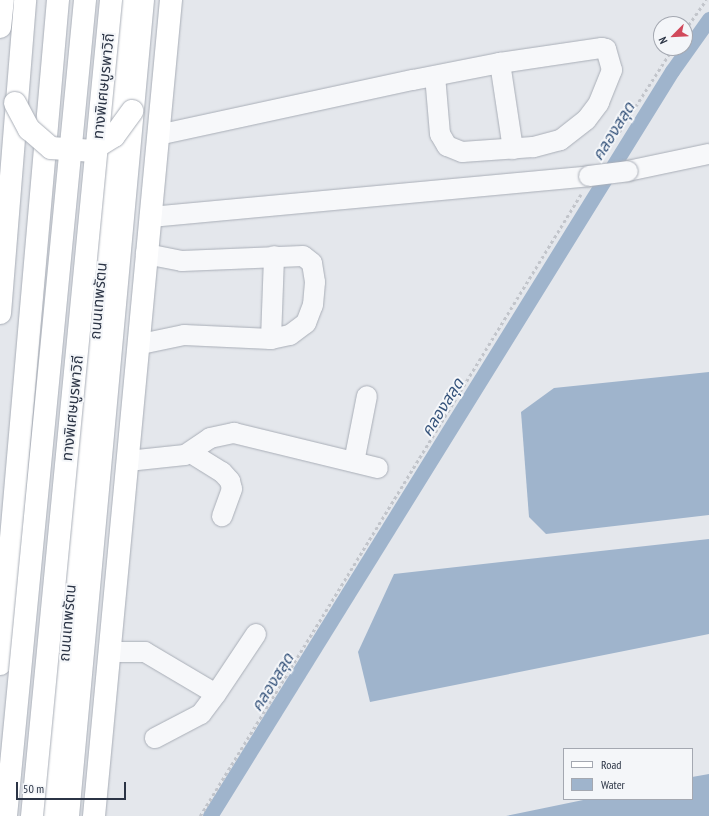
<!DOCTYPE html>
<html>
<head>
<meta charset="utf-8">
<style>
	body { margin:0 }
	#map { position:relative; width:709px; height:816px; overflow:hidden; background:#e4e7ec; font-family:"PT Sans Narrow","Noto Sans Thai",sans-serif }
	div>[style] { position:absolute }
	.water>* { inset:0; background:#9fb4cc }
	.canal>* { height:15px; margin:-7.5px; padding:0 7.5px; transform-origin:7.5px; border-radius:7.5px; background:#9fb4cc }
	.path>* { height:2.5px; margin-top:-1.25px; transform-origin:0; background:repeating-linear-gradient(90deg,#c2c5cb 0 3px,transparent 0 6px) }
	.roads { filter:drop-shadow(0 0 1px #a9aeb7) drop-shadow(0 0 1px #a9aeb7) }
	.minor>* { height:20px; margin:-10px; padding:0 10px; transform-origin:10px; border-radius:10px; background:#f7f8fa }
	.major>* { height:22px; margin:-11px; padding:0 11px; transform-origin:11px; border-radius:11px; background:#fff }
	.highway>* { height:22px; margin:-11px; padding:0 11px; transform-origin:11px; border-radius:11px; background:#fff }
	.bridges { filter:drop-shadow(0 0 1px #a9aeb7) drop-shadow(0 0 1px #a9aeb7) }
	.minor-bridge>* { height:20px; margin:-10px; padding:0 10px; transform-origin:10px; border-radius:10px; background:#f7f8fa }
	.highway-bridge>* { height:22px; margin:-11px; padding:0 11px; transform-origin:11px; border-radius:11px; background:#fff }
	span { translate:-50% -50%; white-space:nowrap; text-align:center; line-height:1.15; -webkit-text-stroke:4px #f4f6f9; paint-order:stroke }
	.street-label { font-size:15px; color:#2b3445 }
	.water-label { font-size:16px; color:#34527a; font-style:italic }
	.legend { position:absolute; left:563px; top:748px; width:130px; height:52px; box-sizing:border-box; background:#f4f6f9; border:1px solid #a4a8b1; margin:0; padding:5px 7px; list-style:none; font-size:12px; color:#2b3445 }
	.legend li { display:flex; align-items:center; gap:8px; height:20px }
	.legend b { width:20px; border:1px solid #a4a8b1 }
	.north { position:absolute; left:653px; top:16px; width:40px; height:40px; box-sizing:border-box; background:#f4f6f9; border:1px solid #a4a8b1; border-radius:50%; rotate:246deg; font-size:11px; font-weight:700; line-height:16px; text-align:center; color:#2b3445 }
	.north::after { content:''; display:block; margin:auto; width:14px; height:18px; background:#d1495b; clip-path:polygon(50% 0,100% 100%,50% 72%,0 100%) }
	.scale { position:absolute; left:16px; top:782px; width:110px; height:18px; box-sizing:border-box; border:2px solid #2b3445; border-top:0; padding-left:5px; font-size:12px; line-height:14px; white-space:nowrap; color:#2b3445; -webkit-text-stroke:3px #f4f6f9; paint-order:stroke }
</style>
</head>
<body>
<div id="map">
	<div class="water">
		<i style="clip-path:polygon(709px 372px,709px 515px,546px 534px,529px 517px,521px 412px,554px 388px)"></i>
		<i style="clip-path:polygon(709px 539px,709px 634px,370px 702px,358px 652px,394px 574px)"></i>
		<i style="clip-path:polygon(709px 774px,709px 816px,506px 816px,588px 799px,692px 799px,692px 777px)"></i>
	</div>
	<div class="canal">
		<i style="left:210px;top:816px;width:877px;rotate:-58.2deg"></i>
		<i style="left:672px;top:71px;width:64px;rotate:-54.6deg"></i>
	</div>
	<div class="path">
		<i style="left:685px;top:30px;width:37px;rotate:-55deg"></i>
		<i style="left:603px;top:157px;width:130px;rotate:-57.3deg"></i>
		<i style="left:200px;top:816px;width:729px;rotate:-58.51deg"></i>
	</div>
	<div class="roads">
		<div class="minor">
			<i style="left:500px;top:63px;width:87px;rotate:81.4deg"></i>
			<i style="left:158px;top:135px;width:261px;rotate:-12.2deg"></i>
			<i style="left:413px;top:80px;width:89px;rotate:-11.1deg"></i>
			<i style="left:500px;top:63px;width:103px;rotate:-8.4deg"></i>
			<i style="left:602px;top:48px;width:4px;rotate:14deg"></i>
			<i style="left:606px;top:49px;width:22px;rotate:74deg"></i>
			<i style="left:612px;top:70px;width:35px;rotate:112deg"></i>
			<i style="left:599px;top:103px;width:21px;rotate:127deg"></i>
			<i style="left:586px;top:120px;width:33px;rotate:142deg"></i>
			<i style="left:560px;top:140px;width:28px;rotate:165deg"></i>
			<i style="left:533px;top:147px;width:71px;rotate:176deg"></i>
			<i style="left:462px;top:152px;width:16px;rotate:-158deg"></i>
			<i style="left:447px;top:146px;width:14px;rotate:-120deg"></i>
			<i style="left:440px;top:134px;width:58px;rotate:-94.9deg"></i>
			<i style="left:628px;top:171px;width:83px;rotate:-11.9deg"></i>
			<i style="left:150px;top:217px;width:441px;rotate:-5.3deg"></i>
			<i style="left:271px;top:339px;width:83px;rotate:-87.9deg"></i>
			<i style="left:141px;top:344px;width:44px;rotate:-11.8deg"></i>
			<i style="left:184px;top:335px;width:87px;rotate:2.6deg"></i>
			<i style="left:271px;top:339px;width:19px;rotate:-12deg"></i>
			<i style="left:290px;top:335px;width:20px;rotate:-37deg"></i>
			<i style="left:306px;top:323px;width:19px;rotate:-69deg"></i>
			<i style="left:313px;top:305px;width:23px;rotate:-85deg"></i>
			<i style="left:315px;top:282px;width:19px;rotate:-99deg"></i>
			<i style="left:312px;top:263px;width:11px;rotate:-142deg"></i>
			<i style="left:303px;top:256px;width:121px;rotate:177.6deg"></i>
			<i style="left:182px;top:261px;width:37px;rotate:-169deg"></i>
			<i style="left:191px;top:453px;width:36px;rotate:32deg"></i>
			<i style="left:222px;top:472px;width:12px;rotate:48deg"></i>
			<i style="left:230px;top:481px;width:8px;rotate:76deg"></i>
			<i style="left:232px;top:489px;width:29px;rotate:110deg"></i>
			<i style="left:128px;top:461px;width:57px;rotate:-6deg"></i>
			<i style="left:185px;top:455px;width:30px;rotate:-34deg"></i>
			<i style="left:210px;top:438px;width:25px;rotate:-12deg"></i>
			<i style="left:234px;top:433px;width:148px;rotate:13.7deg"></i>
			<i style="left:354px;top:462px;width:67px;rotate:-78.9deg"></i>
			<i style="left:109px;top:652px;width:36px"></i>
			<i style="left:145px;top:652px;width:82px;rotate:30.6deg"></i>
			<i style="left:216px;top:694px;width:25px;rotate:127deg"></i>
			<i style="left:201px;top:714px;width:52px;rotate:152.4deg"></i>
			<i style="left:216px;top:694px;width:72px;rotate:-56.3deg"></i>
		</div>
		<div class="major">
			<i style="left:0;top:27px;width:27px;rotate:-84deg"></i>
			<i style="left:94px;top:816px;width:820px;rotate:-84.61deg"></i>
		</div>
		<div class="highway">
			<i style="left:0;top:313px;width:314px;rotate:-85.4deg"></i>
			<i style="left:0;top:664px;width:667px;rotate:-85.01deg"></i>
			<i style="left:48px;top:816px;width:820px;rotate:-84.54deg"></i>
			<i style="left:68px;top:816px;width:819px;rotate:-84.75deg"></i>
		</div>
	</div>
	<div class="bridges">
		<div class="minor-bridge">
			<i style="left:589px;top:176px;width:39px;rotate:-7deg"></i>
		</div>
		<div class="highway-bridge">
			<i style="left:15px;top:103px;width:30px;rotate:62deg"></i>
			<i style="left:29px;top:129px;width:29px;rotate:41deg"></i>
			<i style="left:51px;top:148px;width:39px;rotate:4deg"></i>
			<i style="left:90px;top:151px;width:28px;rotate:-32deg"></i>
			<i style="left:114px;top:136px;width:31px;rotate:-54deg"></i>
			<i style="left:6px;top:816px;width:820px;rotate:-84.47deg"></i>
			<i style="left:32px;top:816px;width:820px;rotate:-84.47deg"></i>
		</div>
	</div>
	<div class="street-label">
		<span style="left:103px;top:86px;rotate:-84deg">ทางพิเศษบูรพาวิถี</span>
		<span style="left:98px;top:301px;rotate:-85deg">ถนนเทพรัตน</span>
		<span style="left:72px;top:408px;rotate:-84deg">ทางพิเศษบูรพาวิถี</span>
		<span style="left:67px;top:623px;rotate:-85deg">ถนนเทพรัตน</span>
	</div>
	<div class="water-label">
		<span style="left:613px;top:131px;rotate:-58deg">คลองสลุด</span>
		<span style="left:442px;top:407px;rotate:-58deg">คลองสลุด</span>
		<span style="left:272px;top:682px;rotate:-58deg">คลองสลุด</span>
	</div>
	<ul class="legend">
	<li><b style="height:5px;background:#fff"></b>Road</li>
	<li><b style="height:11px;background:#9fb4cc"></b>Water</li>
	</ul>
	<div class="north">N</div>
	<div class="scale">50 m</div>
</div>
</body>
</html>
